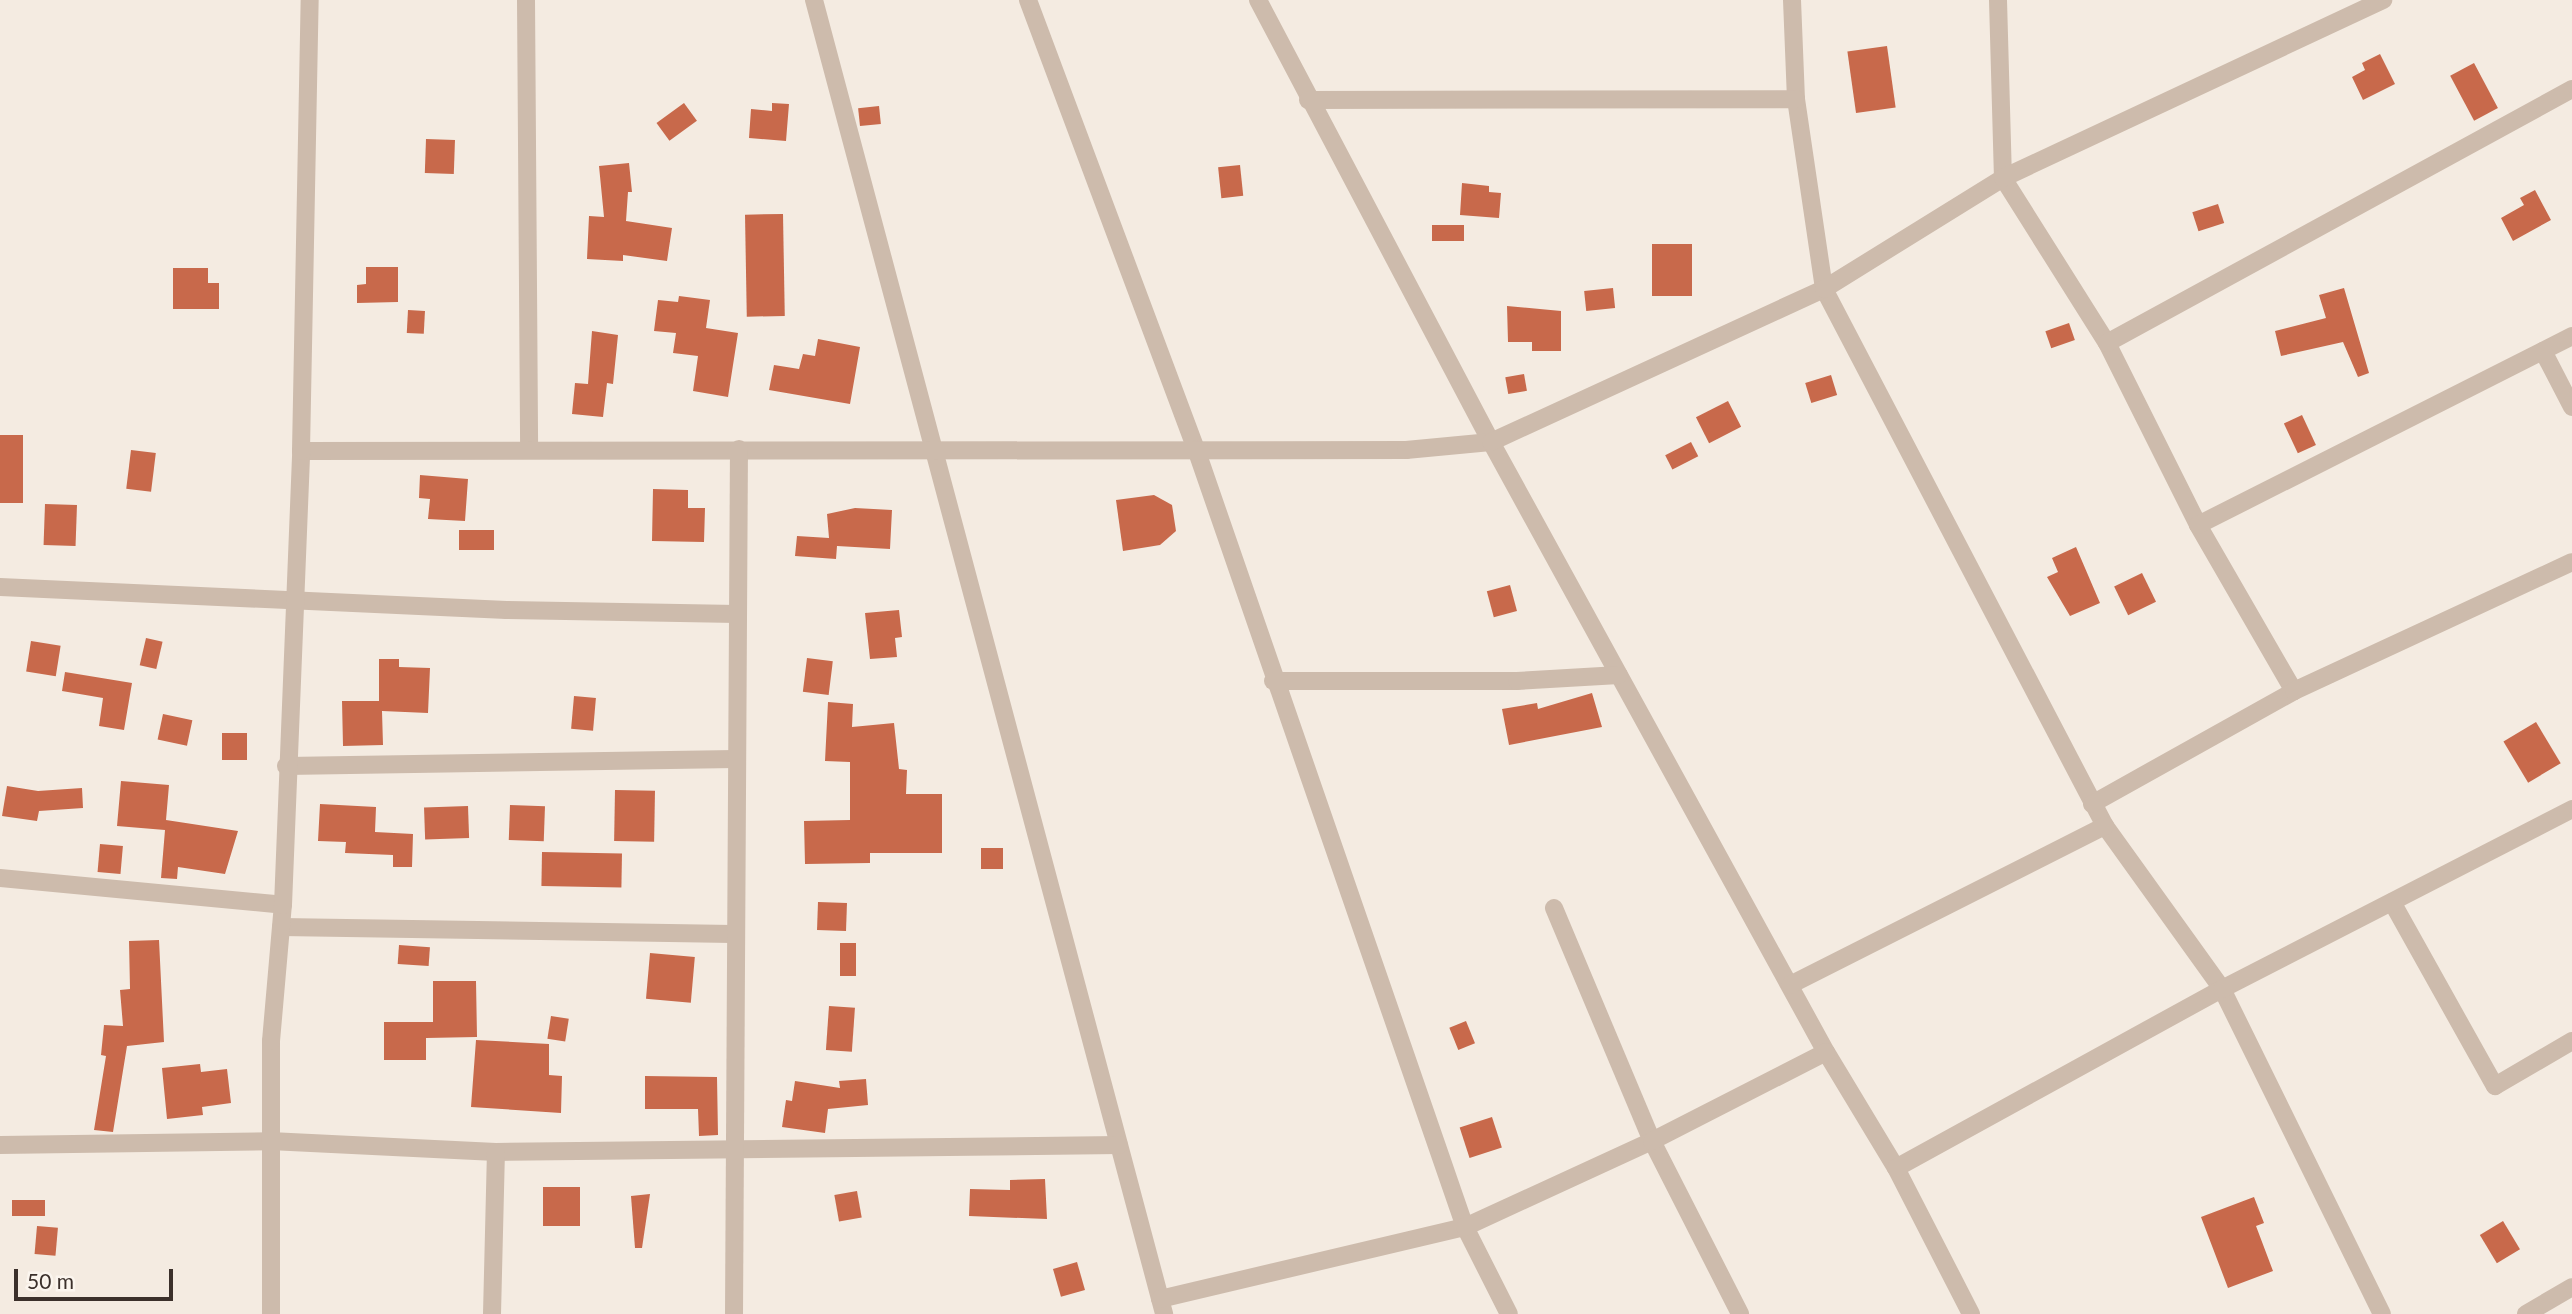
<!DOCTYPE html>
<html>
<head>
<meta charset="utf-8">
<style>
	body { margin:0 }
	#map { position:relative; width:2572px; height:1314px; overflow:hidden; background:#f4ebe1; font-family:Lato,sans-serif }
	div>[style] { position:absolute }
	.building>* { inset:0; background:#c8694b; transform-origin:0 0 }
	.minor>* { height:18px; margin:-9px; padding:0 9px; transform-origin:9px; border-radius:9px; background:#cdbbac }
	span { translate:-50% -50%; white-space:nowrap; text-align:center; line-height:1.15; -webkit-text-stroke:5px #fbf5ee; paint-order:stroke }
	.scale { position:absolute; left:14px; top:1269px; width:159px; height:32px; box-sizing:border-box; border:4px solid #3b302b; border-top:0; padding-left:9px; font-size:21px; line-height:24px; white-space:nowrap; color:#3b302b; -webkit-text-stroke:5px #fbf5ee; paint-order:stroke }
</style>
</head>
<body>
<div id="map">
	<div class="building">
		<i style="left:1887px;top:46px;width:62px;height:40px;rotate:82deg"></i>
		<i style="clip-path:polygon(2380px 54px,2395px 84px,2363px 100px,2352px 77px,2365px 70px,2362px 63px)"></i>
		<i style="left:2474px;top:63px;width:51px;height:27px;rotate:62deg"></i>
		<i style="left:684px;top:103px;width:22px;height:34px;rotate:54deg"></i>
		<i style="clip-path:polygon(772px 103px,789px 104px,786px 141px,749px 138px,751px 109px,772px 111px)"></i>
		<i style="left:879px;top:106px;width:18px;height:21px;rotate:84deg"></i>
		<i style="left:426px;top:139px;width:29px;height:34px;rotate:2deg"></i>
		<i style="clip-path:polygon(629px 163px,632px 192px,628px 192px,626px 221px,672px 228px,667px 261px,623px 255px,623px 261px,587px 259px,589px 216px,604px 217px,599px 166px)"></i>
		<i style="left:1240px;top:165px;width:31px;height:22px;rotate:84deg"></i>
		<i style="clip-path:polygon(1462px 183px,1489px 186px,1489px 192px,1501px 193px,1499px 218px,1460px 215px)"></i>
		<i style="clip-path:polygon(2535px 190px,2551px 220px,2513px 241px,2501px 218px,2524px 205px,2520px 198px)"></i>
		<i style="left:2218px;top:204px;width:20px;height:27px;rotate:72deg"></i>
		<i style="left:783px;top:214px;width:102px;height:38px;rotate:89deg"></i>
		<i style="left:1432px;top:225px;width:32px;height:16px"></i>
		<i style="left:1652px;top:244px;width:40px;height:52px"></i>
		<i style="clip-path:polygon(366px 267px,398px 267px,398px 302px,357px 303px,357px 285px,366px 284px)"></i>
		<i style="clip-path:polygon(173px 268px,208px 268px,208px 283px,219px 283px,219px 309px,173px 309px)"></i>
		<i style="left:1613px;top:288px;width:20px;height:29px;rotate:84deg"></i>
		<i style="clip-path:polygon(2344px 288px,2369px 373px,2358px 377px,2343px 342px,2281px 356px,2275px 331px,2326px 318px,2319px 295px)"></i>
		<i style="clip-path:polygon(679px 296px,710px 300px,706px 328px,738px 333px,728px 397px,693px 391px,698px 356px,673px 353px,676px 333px,654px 331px,658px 300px,678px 302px)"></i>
		<i style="clip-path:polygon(1507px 306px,1561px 311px,1561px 351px,1532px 351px,1532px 342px,1508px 342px)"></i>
		<i style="left:408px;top:310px;width:17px;height:23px;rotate:3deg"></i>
		<i style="left:2069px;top:323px;width:18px;height:25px;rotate:71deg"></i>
		<i style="clip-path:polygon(592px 331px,618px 335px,613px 384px,607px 383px,603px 417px,572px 414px,575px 383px,588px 384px)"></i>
		<i style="clip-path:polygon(818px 339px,860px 347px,850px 404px,769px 390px,774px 365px,799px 369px,803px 354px,815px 356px)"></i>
		<i style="left:1524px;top:374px;width:17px;height:19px;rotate:80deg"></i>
		<i style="left:1831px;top:375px;width:21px;height:27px;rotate:73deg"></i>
		<i style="left:1728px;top:401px;width:29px;height:36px;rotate:63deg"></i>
		<i style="left:2302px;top:415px;width:33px;height:20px;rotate:65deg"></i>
		<i style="left:0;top:435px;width:23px;height:68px"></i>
		<i style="left:1691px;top:442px;width:16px;height:29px;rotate:63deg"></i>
		<i style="left:131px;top:450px;width:25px;height:39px;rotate:7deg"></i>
		<i style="clip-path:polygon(420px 475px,468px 479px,465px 521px,428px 519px,430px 499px,419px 498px)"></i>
		<i style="clip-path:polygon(653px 489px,688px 490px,688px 508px,705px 508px,704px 542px,652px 541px)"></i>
		<i style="clip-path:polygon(1154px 495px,1172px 505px,1176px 531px,1160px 545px,1123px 551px,1116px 500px)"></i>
		<i style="left:45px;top:504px;width:32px;height:41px;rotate:2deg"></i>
		<i style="clip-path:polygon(855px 508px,892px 510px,890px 549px,837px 546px,836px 559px,795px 556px,797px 536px,829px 538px,827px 514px)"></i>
		<i style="left:494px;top:530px;width:20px;height:35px;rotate:90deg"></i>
		<i style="clip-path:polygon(2076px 547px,2100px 603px,2070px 616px,2047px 577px,2058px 572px,2052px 558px)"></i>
		<i style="left:2142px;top:573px;width:32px;height:31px;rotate:64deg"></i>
		<i style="left:1510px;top:585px;width:27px;height:24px;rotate:75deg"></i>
		<i style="clip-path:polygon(899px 610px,902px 637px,895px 638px,897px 657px,870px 659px,865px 613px)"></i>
		<i style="left:146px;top:638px;width:17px;height:28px;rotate:13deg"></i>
		<i style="left:31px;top:641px;width:30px;height:31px;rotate:9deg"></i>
		<i style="left:807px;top:658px;width:26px;height:34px;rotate:7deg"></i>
		<i style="clip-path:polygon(379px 659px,399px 659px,399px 667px,430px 668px,428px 713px,382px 711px,383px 745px,343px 746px,342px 701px,379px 701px)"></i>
		<i style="clip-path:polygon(65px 672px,132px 683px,124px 730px,99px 726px,103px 698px,62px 691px)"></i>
		<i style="clip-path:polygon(1592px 693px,1602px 727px,1509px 745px,1502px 709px,1537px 703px,1538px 709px)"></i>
		<i style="left:574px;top:696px;width:22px;height:33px;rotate:5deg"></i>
		<i style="clip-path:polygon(828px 702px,853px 704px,852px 727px,894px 723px,899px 769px,907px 770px,906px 794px,942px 794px,942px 853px,870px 853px,870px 863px,805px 864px,804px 821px,850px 820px,850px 762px,825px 761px)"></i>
		<i style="left:163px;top:714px;width:30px;height:26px;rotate:12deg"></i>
		<i style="left:2536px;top:722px;width:48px;height:38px;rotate:59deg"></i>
		<i style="left:222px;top:733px;width:25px;height:27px"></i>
		<i style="clip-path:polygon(121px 781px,169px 785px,166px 820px,238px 831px,225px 874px,178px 867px,177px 879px,161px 878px,165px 830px,117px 826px)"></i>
		<i style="clip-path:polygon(7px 786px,38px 791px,82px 788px,83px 808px,39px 811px,37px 821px,2px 816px)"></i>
		<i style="left:615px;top:790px;width:40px;height:51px;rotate:1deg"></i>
		<i style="clip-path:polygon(320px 804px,376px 807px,375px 832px,413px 834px,412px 867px,393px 867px,393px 855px,345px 853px,346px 842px,318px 841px)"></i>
		<i style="left:510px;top:805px;width:35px;height:35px;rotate:2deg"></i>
		<i style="left:468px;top:806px;width:32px;height:44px;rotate:88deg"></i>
		<i style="left:100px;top:844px;width:23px;height:28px;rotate:5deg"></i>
		<i style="left:981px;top:848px;width:22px;height:21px"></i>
		<i style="left:542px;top:852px;width:80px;height:34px;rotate:1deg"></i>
		<i style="left:818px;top:902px;width:29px;height:28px;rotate:2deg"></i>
		<i style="clip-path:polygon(159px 940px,164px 1042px,127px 1046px,113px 1132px,94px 1130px,106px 1056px,101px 1055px,104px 1025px,123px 1026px,120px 990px,130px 989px,129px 941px)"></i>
		<i style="left:840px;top:943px;width:16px;height:33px"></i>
		<i style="left:399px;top:945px;width:31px;height:19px;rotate:4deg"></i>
		<i style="left:650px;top:953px;width:45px;height:46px;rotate:5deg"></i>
		<i style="clip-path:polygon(433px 981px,476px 981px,477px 1037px,426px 1038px,426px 1060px,384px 1060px,384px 1022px,433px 1022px)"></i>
		<i style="left:829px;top:1006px;width:26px;height:44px;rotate:4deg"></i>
		<i style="left:551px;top:1016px;width:18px;height:23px;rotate:9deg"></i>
		<i style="left:1466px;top:1021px;width:24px;height:18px;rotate:68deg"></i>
		<i style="clip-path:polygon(476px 1040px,549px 1044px,549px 1075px,562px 1076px,561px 1113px,471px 1107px)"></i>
		<i style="clip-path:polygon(200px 1064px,201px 1072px,227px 1069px,231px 1103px,202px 1107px,203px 1115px,167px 1119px,162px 1068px)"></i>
		<i style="clip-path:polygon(645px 1076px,717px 1077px,718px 1135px,699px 1136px,698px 1109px,645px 1109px)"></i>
		<i style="clip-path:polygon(866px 1079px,868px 1105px,828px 1109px,825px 1133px,782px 1127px,786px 1100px,792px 1101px,795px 1081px,840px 1088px,839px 1081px)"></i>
		<i style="left:1492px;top:1117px;width:32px;height:34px;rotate:72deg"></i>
		<i style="clip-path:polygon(1045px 1179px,1047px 1219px,969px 1216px,970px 1189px,1010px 1190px,1010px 1180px)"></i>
		<i style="left:543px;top:1187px;width:37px;height:39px"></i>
		<i style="left:857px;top:1191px;width:27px;height:23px;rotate:80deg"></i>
		<i style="clip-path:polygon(650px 1194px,642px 1248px,635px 1248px,631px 1196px)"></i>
		<i style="clip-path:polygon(2254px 1197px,2264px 1223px,2256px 1226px,2273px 1271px,2228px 1288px,2201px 1217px)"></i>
		<i style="left:45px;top:1200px;width:16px;height:33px;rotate:90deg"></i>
		<i style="left:2503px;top:1221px;width:33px;height:27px;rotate:59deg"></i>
		<i style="left:37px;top:1226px;width:21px;height:28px;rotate:5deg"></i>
		<i style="left:1077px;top:1262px;width:29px;height:25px;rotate:74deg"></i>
	</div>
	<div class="minor">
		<i style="left:526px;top:0;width:448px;rotate:89.6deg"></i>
		<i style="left:814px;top:0;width:1360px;rotate:75.08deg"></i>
		<i style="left:1028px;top:0;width:479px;rotate:69.5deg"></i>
		<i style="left:1196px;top:449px;width:823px;rotate:70.93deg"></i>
		<i style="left:1465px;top:1227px;width:97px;rotate:63.2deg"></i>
		<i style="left:1258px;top:0;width:500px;rotate:62.2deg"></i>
		<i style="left:1491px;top:442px;width:696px;rotate:61.23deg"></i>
		<i style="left:1826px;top:1052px;width:135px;rotate:58.9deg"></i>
		<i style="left:1896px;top:1168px;width:164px;rotate:62.8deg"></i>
		<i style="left:1792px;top:0;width:99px;rotate:87.7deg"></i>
		<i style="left:1796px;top:99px;width:192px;rotate:81.6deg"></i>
		<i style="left:1824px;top:289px;width:606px;rotate:62.38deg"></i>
		<i style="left:2105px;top:826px;width:201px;rotate:54.3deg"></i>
		<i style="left:2222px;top:989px;width:362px;rotate:63.8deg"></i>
		<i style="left:1998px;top:0;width:178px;rotate:88.4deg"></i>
		<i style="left:2003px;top:178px;width:195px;rotate:57.8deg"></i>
		<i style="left:2107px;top:343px;width:203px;rotate:63.4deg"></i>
		<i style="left:2198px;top:525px;width:192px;rotate:60deg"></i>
		<i style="left:1308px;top:100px;width:488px;rotate:-0.1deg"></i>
		<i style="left:2107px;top:343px;width:530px;rotate:-28.64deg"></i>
		<i style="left:2543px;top:351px;width:63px;rotate:62.6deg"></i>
		<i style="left:301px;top:451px;width:1105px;rotate:-0.05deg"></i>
		<i style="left:1406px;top:450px;width:85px;rotate:-5.4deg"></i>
		<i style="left:1491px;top:442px;width:366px;rotate:-24.7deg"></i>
		<i style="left:1824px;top:289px;width:211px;rotate:-31.8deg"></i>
		<i style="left:2003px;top:178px;width:420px;rotate:-25.1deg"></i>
		<i style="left:2198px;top:525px;width:419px;rotate:-26.8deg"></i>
		<i style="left:0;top:587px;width:507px;rotate:2.6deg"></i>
		<i style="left:506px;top:610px;width:231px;rotate:1deg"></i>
		<i style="left:1273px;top:681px;width:244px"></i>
		<i style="left:1517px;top:681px;width:102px;rotate:-3.4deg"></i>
		<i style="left:286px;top:766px;width:449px;rotate:-0.9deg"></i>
		<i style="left:2092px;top:804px;width:231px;rotate:-29.2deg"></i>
		<i style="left:2294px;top:691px;width:306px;rotate:-24.9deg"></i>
		<i style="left:0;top:878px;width:284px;rotate:5.4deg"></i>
		<i style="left:2392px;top:902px;width:211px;rotate:60.8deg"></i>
		<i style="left:2495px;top:1086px;width:89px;rotate:-30.3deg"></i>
		<i style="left:1554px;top:908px;width:253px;rotate:67.2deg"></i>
		<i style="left:1652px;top:1141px;width:194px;rotate:63deg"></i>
		<i style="left:281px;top:927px;width:452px;rotate:0.9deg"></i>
		<i style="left:1790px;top:985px;width:353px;rotate:-26.8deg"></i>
		<i style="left:0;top:1145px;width:270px;rotate:-0.8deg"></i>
		<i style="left:270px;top:1141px;width:226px;rotate:2.8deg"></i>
		<i style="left:496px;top:1152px;width:623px;rotate:-0.64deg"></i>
		<i style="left:1896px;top:1168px;width:372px;rotate:-28.8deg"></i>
		<i style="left:2222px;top:989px;width:394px;rotate:-27.2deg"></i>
		<i style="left:1160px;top:1299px;width:313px;rotate:-13.3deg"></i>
		<i style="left:1465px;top:1227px;width:206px;rotate:-24.7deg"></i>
		<i style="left:1652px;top:1141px;width:195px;rotate:-27.1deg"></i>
		<i style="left:271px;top:1314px;width:273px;rotate:-90deg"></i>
		<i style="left:271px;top:1041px;width:137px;rotate:-85deg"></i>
		<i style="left:283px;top:905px;width:454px;rotate:-87.7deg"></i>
		<i style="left:301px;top:451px;width:451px;rotate:-88.9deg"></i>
		<i style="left:492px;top:1314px;width:162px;rotate:-88.6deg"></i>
		<i style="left:734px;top:1314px;width:865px;rotate:-89.67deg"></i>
		<i style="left:2526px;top:1314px;width:53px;rotate:-30.4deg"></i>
	</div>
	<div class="scale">50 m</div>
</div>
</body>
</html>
